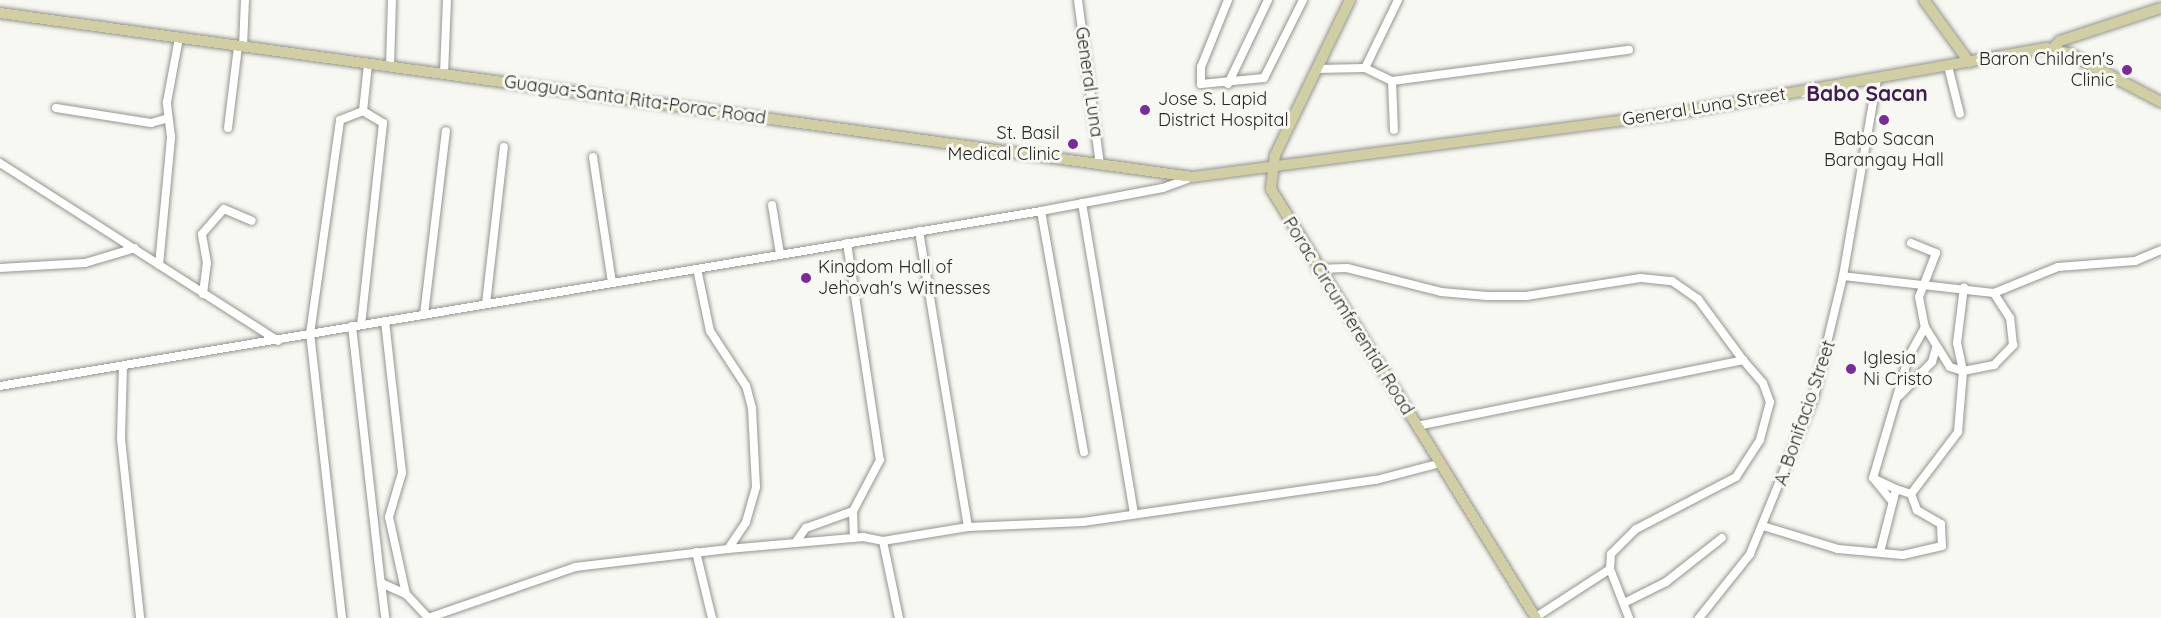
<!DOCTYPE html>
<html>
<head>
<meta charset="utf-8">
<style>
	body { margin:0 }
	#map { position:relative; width:2161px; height:618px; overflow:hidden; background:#f8f8f3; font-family:Quicksand,sans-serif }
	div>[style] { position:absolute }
	.roads { filter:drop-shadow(0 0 2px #94948f) drop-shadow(0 0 2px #94948f) }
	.minor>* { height:8px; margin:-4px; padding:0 4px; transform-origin:4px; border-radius:4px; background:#fff }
	.major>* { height:10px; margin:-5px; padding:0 5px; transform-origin:5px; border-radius:5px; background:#d2cea4 }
	.dots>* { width:16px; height:16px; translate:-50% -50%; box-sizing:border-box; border:3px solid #f8f8f3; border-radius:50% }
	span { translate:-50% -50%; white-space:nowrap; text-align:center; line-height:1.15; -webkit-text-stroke:6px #f8f8f3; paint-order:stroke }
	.poi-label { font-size:18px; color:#282726 }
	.right { translate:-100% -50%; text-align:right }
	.left { translate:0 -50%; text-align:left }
	.street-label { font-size:18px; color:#282726 }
	.quarter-label { font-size:21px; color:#411c52; font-weight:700 }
</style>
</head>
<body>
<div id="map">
	<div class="roads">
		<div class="minor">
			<i style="left:1078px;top:0;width:165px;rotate:82.4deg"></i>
			<i style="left:1228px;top:0;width:72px;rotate:111.9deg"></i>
			<i style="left:1201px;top:67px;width:17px;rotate:90deg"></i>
			<i style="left:1201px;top:84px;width:63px;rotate:-5.4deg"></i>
			<i style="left:1264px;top:78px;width:87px;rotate:-63.4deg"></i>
			<i style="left:243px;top:47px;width:47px;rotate:-87.6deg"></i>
			<i style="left:1948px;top:66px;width:49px;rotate:76deg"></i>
			<i style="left:390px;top:67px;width:67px;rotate:-88.3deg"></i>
			<i style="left:1365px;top:68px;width:30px;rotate:26deg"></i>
			<i style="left:1392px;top:81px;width:239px;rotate:-7.5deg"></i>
			<i style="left:1316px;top:69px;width:49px;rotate:-1.2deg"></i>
			<i style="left:1365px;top:68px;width:76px;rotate:-64.1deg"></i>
			<i style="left:444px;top:74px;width:74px;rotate:-87.7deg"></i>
			<i style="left:1392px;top:81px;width:49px;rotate:87.7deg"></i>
			<i style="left:1228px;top:84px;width:93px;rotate:-64.5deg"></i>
			<i style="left:56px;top:108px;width:96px;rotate:9deg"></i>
			<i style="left:151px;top:123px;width:18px;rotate:-16deg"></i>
			<i style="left:363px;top:111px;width:47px;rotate:-83.9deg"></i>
			<i style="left:228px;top:128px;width:83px;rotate:-83deg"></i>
			<i style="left:593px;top:157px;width:126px;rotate:81.4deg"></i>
			<i style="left:0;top:163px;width:330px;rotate:32.6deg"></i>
			<i style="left:1082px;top:203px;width:314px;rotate:80.5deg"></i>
			<i style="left:772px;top:205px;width:50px;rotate:80.7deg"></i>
			<i style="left:1041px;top:211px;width:245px;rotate:79.9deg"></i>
			<i style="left:919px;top:231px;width:300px;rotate:80.6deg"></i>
			<i style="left:968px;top:527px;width:115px;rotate:-2.5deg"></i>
			<i style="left:1083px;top:522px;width:296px;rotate:-8.2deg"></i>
			<i style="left:1376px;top:480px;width:67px;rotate:-14.7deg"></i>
			<i style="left:847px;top:243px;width:219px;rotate:81.4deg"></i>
			<i style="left:880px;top:460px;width:58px;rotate:117.9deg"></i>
			<i style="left:853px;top:511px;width:27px;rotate:88deg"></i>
			<i style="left:1911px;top:243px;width:27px;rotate:22deg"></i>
			<i style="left:1936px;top:253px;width:47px;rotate:111.1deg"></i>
			<i style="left:1919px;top:297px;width:31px;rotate:79deg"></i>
			<i style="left:1925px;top:327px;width:47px;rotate:58deg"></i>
			<i style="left:1950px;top:367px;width:14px;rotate:17deg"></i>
			<i style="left:1963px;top:371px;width:29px;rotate:-102deg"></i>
			<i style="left:1957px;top:343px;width:56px;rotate:-82.9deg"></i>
			<i style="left:159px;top:265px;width:129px;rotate:-84.6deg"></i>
			<i style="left:171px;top:137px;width:35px;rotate:-97deg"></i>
			<i style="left:167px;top:102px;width:65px;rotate:-79.4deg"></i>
			<i style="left:0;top:268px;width:85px;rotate:-3.4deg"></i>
			<i style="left:85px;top:263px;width:52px;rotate:-16.7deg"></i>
			<i style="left:1317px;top:269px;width:30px;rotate:-2deg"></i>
			<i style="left:1347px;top:268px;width:97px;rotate:14.3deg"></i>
			<i style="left:1441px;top:292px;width:46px;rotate:5deg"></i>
			<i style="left:1487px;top:296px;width:39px"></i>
			<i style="left:1526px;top:296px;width:116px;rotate:-8.9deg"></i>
			<i style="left:1641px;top:278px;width:31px;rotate:6deg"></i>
			<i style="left:1672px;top:281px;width:32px;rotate:35deg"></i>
			<i style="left:1698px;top:299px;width:76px;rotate:53.6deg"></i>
			<i style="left:1994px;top:293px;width:69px;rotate:-22.1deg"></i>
			<i style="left:2058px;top:267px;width:77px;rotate:-4.5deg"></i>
			<i style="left:2135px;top:261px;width:28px;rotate:-23deg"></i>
			<i style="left:203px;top:294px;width:31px;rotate:-83deg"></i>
			<i style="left:207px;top:263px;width:29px;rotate:-100deg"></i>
			<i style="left:202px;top:234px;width:33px;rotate:-49deg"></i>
			<i style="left:224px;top:209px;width:30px;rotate:23deg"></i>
			<i style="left:486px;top:304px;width:158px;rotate:-83.5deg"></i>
			<i style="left:424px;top:315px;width:185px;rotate:-83.2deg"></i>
			<i style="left:385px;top:321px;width:153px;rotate:83.6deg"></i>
			<i style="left:402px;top:473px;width:46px;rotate:106.5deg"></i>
			<i style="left:389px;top:517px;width:79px;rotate:77.6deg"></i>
			<i style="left:352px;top:326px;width:259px;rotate:83.6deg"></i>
			<i style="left:381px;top:583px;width:27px;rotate:24deg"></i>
			<i style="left:406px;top:594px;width:33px;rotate:47deg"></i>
			<i style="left:428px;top:618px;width:156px;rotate:-19.1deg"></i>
			<i style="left:575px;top:567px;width:154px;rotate:-6.7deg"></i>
			<i style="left:728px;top:549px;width:32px;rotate:-56deg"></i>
			<i style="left:746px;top:522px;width:36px;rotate:-74deg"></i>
			<i style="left:756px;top:487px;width:79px;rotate:-92.9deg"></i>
			<i style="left:752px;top:408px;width:23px;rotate:-105deg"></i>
			<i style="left:746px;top:386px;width:66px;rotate:-123.2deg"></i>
			<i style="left:710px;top:331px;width:63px;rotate:-101.8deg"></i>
			<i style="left:123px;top:366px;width:73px;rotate:91.6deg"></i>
			<i style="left:121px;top:439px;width:180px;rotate:83.9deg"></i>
			<i style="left:0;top:386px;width:1056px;rotate:-9.54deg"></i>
			<i style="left:1041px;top:211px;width:124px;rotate:-10.7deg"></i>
			<i style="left:1163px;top:188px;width:32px;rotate:-20deg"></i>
			<i style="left:1899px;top:396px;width:47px;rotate:-45.9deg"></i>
			<i style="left:1932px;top:362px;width:15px;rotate:-74deg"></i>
			<i style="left:1417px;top:426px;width:333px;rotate:-11.4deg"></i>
			<i style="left:1743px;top:360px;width:30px;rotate:49deg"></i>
			<i style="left:1763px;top:383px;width:20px;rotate:70deg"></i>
			<i style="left:1770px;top:402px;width:39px;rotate:105deg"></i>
			<i style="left:1760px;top:440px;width:44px;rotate:123deg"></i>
			<i style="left:1736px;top:477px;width:113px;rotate:152.5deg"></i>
			<i style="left:1636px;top:529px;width:35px;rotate:135deg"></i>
			<i style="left:1611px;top:554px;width:15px;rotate:94deg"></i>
			<i style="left:1610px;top:569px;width:53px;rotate:68.8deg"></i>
			<i style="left:1873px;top:478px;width:25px;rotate:26deg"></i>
			<i style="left:1891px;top:500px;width:28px;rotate:-129deg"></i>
			<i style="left:1873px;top:478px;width:127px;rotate:-73.6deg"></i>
			<i style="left:1909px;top:356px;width:33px;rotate:-61deg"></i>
			<i style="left:1763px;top:526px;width:78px;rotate:17deg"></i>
			<i style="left:1838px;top:549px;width:65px;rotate:5.3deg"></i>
			<i style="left:1903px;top:555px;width:40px;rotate:-13deg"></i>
			<i style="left:1942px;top:546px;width:22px;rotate:-93deg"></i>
			<i style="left:1941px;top:524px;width:28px;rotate:-150deg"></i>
			<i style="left:1917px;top:510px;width:17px;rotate:-111deg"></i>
			<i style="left:1911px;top:494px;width:78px;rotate:-52.8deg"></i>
			<i style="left:1958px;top:432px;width:61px;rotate:-85.3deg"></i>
			<i style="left:1963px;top:371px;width:32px;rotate:-11deg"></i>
			<i style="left:1994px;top:365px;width:28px;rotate:-46deg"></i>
			<i style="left:2013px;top:345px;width:27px;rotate:-96deg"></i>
			<i style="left:2010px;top:318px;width:30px;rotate:-123deg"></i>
			<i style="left:1994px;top:293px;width:152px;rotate:-173.6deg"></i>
			<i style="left:883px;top:541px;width:79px;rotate:78.3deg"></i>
			<i style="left:795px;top:543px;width:19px;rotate:-54deg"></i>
			<i style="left:806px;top:528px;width:50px;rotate:-19.9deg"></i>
			<i style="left:728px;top:549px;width:136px;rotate:-5.1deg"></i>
			<i style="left:863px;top:537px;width:20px;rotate:11deg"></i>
			<i style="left:883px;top:541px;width:86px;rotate:-9.4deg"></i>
			<i style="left:696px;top:552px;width:68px;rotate:76.4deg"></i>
			<i style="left:1880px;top:552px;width:65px;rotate:-75.7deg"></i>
			<i style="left:1896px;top:489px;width:16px;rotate:18deg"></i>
			<i style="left:381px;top:583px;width:35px;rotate:83deg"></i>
			<i style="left:1626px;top:602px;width:45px;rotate:-26.6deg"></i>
			<i style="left:1666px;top:582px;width:71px;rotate:-38.2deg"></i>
			<i style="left:1536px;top:617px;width:88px;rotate:-33deg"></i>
			<i style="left:342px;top:618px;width:286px;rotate:-96.4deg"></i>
			<i style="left:310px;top:334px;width:216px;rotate:-82deg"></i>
			<i style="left:340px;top:120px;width:25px;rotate:-21deg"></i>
			<i style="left:363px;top:111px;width:23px;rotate:31deg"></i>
			<i style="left:383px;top:123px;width:203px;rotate:96.2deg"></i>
			<i style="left:1699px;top:618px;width:82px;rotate:-51.4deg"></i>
			<i style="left:1750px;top:554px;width:170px;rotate:-67.8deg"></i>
			<i style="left:1814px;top:397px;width:124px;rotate:-76.5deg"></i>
			<i style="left:1843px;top:276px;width:200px;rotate:-80.2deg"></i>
		</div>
		<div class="major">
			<i style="left:1350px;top:0;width:172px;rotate:115.8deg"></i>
			<i style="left:1275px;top:155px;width:34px;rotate:97deg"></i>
			<i style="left:1271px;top:189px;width:504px;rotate:58.3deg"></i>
			<i style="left:1924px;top:0;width:77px;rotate:54deg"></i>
			<i style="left:0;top:13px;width:1204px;rotate:7.83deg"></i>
			<i style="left:1193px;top:177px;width:488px;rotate:-7.5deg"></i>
			<i style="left:1677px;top:113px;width:375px;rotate:-10deg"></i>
			<i style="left:2046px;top:48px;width:23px;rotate:13deg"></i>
			<i style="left:2068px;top:53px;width:105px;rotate:27.8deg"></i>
			<i style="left:2053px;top:48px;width:10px;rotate:-45deg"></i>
			<i style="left:2060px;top:41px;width:106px;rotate:-18.1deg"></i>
		</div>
	</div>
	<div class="dots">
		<i style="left:2127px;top:70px;background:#792b9c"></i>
		<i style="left:1145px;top:110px;background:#792b9c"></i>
		<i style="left:1884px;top:120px;background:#792b9c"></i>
		<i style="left:1073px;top:144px;background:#792b9c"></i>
		<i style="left:806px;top:278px;background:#792b9c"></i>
		<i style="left:1851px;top:369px;background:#792b9c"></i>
	</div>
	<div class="poi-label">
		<span class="right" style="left:2114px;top:70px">Baron Children's<br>Clinic</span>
		<span class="left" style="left:1158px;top:110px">Jose S. Lapid<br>District Hospital</span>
		<span class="right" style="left:1060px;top:144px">St. Basil<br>Medical Clinic</span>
		<span style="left:1884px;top:150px">Babo Sacan<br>Barangay Hall</span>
		<span class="left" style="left:818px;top:278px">Kingdom Hall of<br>Jehovah's Witnesses</span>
		<span class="left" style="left:1863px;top:369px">Iglesia<br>Ni Cristo</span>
	</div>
	<div class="street-label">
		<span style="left:1089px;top:82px;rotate:82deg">General Luna</span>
		<span style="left:635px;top:100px;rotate:8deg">Guagua-Santa Rita-Porac Road</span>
		<span style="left:1704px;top:107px;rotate:-9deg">General Luna Street</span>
		<span style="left:1348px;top:316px;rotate:58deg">Porac Circumferential Road</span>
		<span style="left:1805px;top:413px;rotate:-71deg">A. Bonifacio Street</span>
	</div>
	<div class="quarter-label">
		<span style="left:1867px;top:93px">Babo Sacan</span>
	</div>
</div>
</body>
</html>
